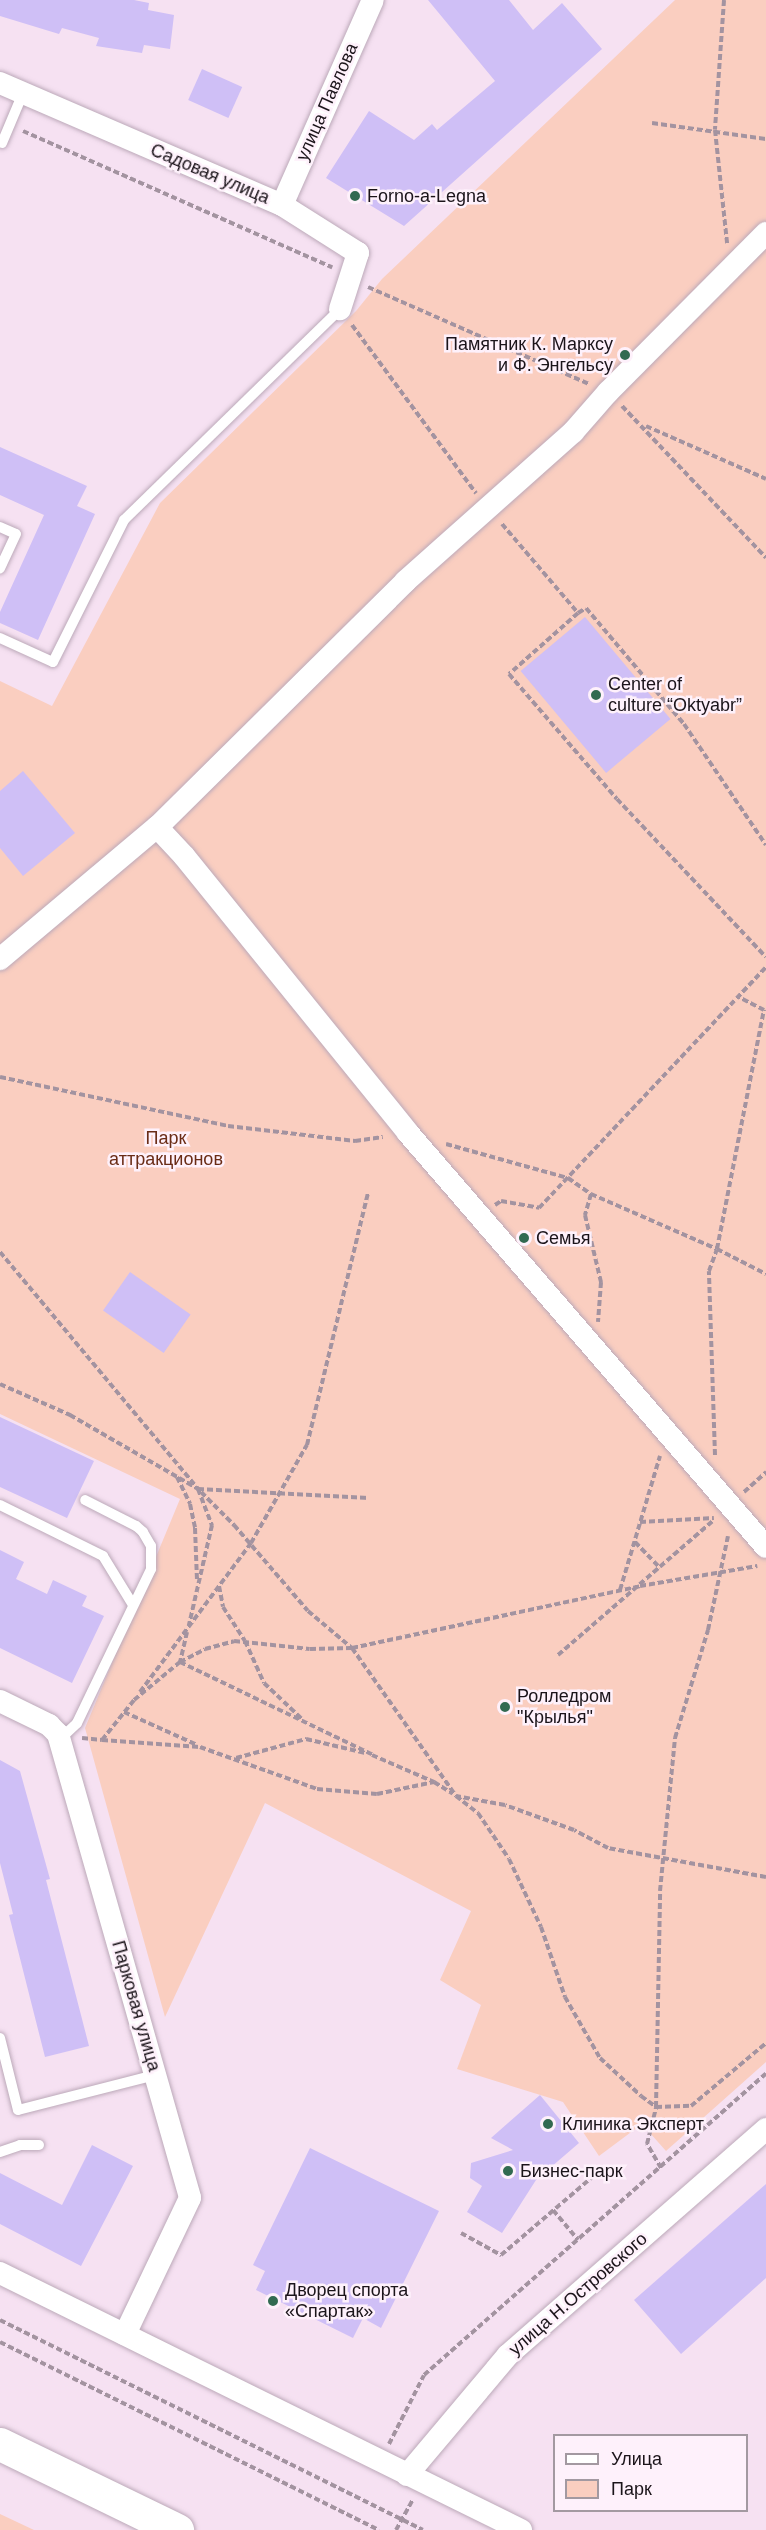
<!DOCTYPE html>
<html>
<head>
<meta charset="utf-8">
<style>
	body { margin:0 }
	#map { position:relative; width:766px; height:2530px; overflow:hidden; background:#f6e1f2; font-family:Helvetica,sans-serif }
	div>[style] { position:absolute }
	.green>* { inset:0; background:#facec0 }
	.building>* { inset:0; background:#cfbff6; transform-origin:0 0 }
	.path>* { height:4px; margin-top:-2px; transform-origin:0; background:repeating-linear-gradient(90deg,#a393a0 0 6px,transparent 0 9px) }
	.roads { filter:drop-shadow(0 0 2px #bca9b9) drop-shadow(0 0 2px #bca9b9) }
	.lane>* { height:10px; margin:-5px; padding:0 5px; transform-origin:5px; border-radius:5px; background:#fff }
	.street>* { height:22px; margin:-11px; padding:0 11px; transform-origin:11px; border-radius:11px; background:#fff }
	.primary>* { height:33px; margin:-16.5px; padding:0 16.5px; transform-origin:16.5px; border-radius:16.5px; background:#fff }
	.dots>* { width:16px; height:16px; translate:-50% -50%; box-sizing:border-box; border:3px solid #fef1fb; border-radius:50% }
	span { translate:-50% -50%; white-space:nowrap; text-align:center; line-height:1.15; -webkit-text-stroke:5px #fef1fb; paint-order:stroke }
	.street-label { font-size:18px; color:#1b141a }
	.poi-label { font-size:18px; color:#1b141a }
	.left { translate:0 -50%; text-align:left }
	.right { translate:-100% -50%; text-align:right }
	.park-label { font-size:18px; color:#6a2c16 }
	.legend { position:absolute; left:553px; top:2434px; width:195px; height:78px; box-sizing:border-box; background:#fef1fb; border:2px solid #a399a1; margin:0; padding:8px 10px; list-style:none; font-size:18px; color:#1b141a }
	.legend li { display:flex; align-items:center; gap:12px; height:30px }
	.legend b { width:30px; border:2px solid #a399a1 }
</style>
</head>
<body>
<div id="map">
	<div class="green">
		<i style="clip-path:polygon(675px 0,766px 0,766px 2062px,666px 2151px,642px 2124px,599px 2156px,563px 2102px,457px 2069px,481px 2005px,440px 1980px,471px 1911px,265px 1803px,165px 2017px,85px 1728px,180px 1499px,0 1414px,0 681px,52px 706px,160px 503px,356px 311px,382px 279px)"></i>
		<i style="clip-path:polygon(0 2514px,34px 2530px,0 2530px)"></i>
	</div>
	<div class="building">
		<i style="clip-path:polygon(0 0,134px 0,149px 3px,148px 10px,174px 15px,170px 49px,144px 45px,142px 53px,96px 46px,99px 38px,62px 28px,59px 34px,0 16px)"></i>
		<i style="clip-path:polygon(428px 0,509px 0,533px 30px,562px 3px,602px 49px,404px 226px,326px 178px,369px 111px,414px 140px,432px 124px,437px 130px,495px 81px)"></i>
		<i style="left:202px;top:69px;width:44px;height:34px;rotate:24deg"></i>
		<i style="clip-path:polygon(0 447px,87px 486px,77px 506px,95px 514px,38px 640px,0 623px,0 612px,44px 515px,0 495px)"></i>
		<i style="left:585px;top:617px;width:133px;height:84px;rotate:50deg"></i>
		<i style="clip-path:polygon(23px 771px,75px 833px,23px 876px,0 848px,0 791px)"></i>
		<i style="left:130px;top:1272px;width:74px;height:47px;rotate:35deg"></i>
		<i style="clip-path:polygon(0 1417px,94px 1461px,67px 1518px,0 1487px)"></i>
		<i style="clip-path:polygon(0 1550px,24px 1562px,16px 1579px,47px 1594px,53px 1580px,87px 1596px,82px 1606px,104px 1616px,72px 1683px,0 1648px)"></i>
		<i style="clip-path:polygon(0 1760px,20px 1771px,50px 1879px,46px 1880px,89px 2046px,45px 2057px,9px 1915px,13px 1914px,0 1863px)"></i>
		<i style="clip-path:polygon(540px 2095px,579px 2143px,536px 2180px,502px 2233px,467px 2212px,482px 2186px,470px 2178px,471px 2163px,513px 2150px,491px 2138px)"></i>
		<i style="clip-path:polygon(92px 2145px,133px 2166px,81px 2266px,0 2224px,0 2173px,62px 2205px)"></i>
		<i style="clip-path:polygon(310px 2148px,439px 2211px,381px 2328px,363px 2318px,353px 2338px,256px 2290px,265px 2271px,253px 2265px)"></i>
		<i style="clip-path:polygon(766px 2184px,766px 2278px,681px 2354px,634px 2300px)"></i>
	</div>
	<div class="path">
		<i style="left:724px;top:0;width:130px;rotate:94deg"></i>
		<i style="left:715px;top:130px;width:114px;rotate:83.9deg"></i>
		<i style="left:652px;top:123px;width:115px;rotate:8deg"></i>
		<i style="left:23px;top:131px;width:338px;rotate:23.8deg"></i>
		<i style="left:368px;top:287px;width:241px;rotate:23.7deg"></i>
		<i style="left:352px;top:325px;width:209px;rotate:53.6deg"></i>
		<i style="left:622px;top:406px;width:209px;rotate:46.5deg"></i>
		<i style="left:646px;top:426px;width:131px;rotate:23.8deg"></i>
		<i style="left:502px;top:524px;width:117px;rotate:49.5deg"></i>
		<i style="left:578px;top:613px;width:9px;rotate:-32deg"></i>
		<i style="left:586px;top:608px;width:152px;rotate:49.8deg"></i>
		<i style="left:684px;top:724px;width:146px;rotate:55.9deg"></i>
		<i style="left:578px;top:613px;width:92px;rotate:138.5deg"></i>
		<i style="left:509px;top:674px;width:165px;rotate:49.2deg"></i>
		<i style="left:617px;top:799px;width:217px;rotate:46.7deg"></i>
		<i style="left:0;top:1077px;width:233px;rotate:12.1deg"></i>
		<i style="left:228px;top:1126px;width:128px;rotate:6.7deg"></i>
		<i style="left:355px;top:1141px;width:28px;rotate:-8deg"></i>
		<i style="left:446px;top:1144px;width:127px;rotate:15.6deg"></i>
		<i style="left:568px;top:1178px;width:28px;rotate:35deg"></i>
		<i style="left:591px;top:1194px;width:137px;rotate:23.6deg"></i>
		<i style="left:717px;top:1249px;width:55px;rotate:27deg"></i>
		<i style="left:591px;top:1194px;width:22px;rotate:106deg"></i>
		<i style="left:585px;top:1215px;width:69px;rotate:76.6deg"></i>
		<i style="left:601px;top:1282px;width:40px;rotate:94.3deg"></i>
		<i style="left:495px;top:1205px;width:7px;rotate:-34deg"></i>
		<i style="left:501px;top:1201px;width:39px;rotate:10deg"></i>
		<i style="left:539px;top:1208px;width:331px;rotate:-46.7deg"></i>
		<i style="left:0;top:1252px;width:309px;rotate:50.1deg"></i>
		<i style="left:198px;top:1489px;width:171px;rotate:3deg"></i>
		<i style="left:0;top:1384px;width:77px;rotate:23.9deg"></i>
		<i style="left:70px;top:1415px;width:148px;rotate:30deg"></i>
		<i style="left:198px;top:1489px;width:39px;rotate:69deg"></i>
		<i style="left:212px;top:1525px;width:103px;rotate:103deg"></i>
		<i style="left:715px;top:1455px;width:184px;rotate:-91.9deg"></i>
		<i style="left:709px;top:1271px;width:23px;rotate:-70deg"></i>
		<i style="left:717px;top:1249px;width:244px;rotate:-78.9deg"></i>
		<i style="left:764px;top:1010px;width:29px;rotate:-153deg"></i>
		<i style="left:177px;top:1477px;width:30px;rotate:64deg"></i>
		<i style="left:190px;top:1504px;width:25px;rotate:78deg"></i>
		<i style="left:195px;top:1528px;width:52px;rotate:87.8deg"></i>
		<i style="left:201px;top:1492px;width:47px;rotate:45deg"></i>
		<i style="left:234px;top:1525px;width:113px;rotate:49.3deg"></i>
		<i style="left:308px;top:1611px;width:57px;rotate:40.1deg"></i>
		<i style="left:352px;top:1648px;width:181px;rotate:54.9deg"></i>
		<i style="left:744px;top:1492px;width:30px;rotate:-42deg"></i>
		<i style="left:640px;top:1522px;width:74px;rotate:-3.1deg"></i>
		<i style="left:635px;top:1542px;width:36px;rotate:46deg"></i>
		<i style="left:219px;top:1586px;width:21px;rotate:79deg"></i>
		<i style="left:223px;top:1607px;width:40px;rotate:57.1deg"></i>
		<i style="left:245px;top:1641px;width:46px;rotate:65.7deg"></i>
		<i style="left:264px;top:1683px;width:54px;rotate:43.5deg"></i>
		<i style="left:620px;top:1590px;width:140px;rotate:-73.4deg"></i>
		<i style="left:187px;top:1632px;width:31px;rotate:103deg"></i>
		<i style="left:180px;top:1662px;width:214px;rotate:25.7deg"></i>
		<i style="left:558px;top:1655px;width:206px;rotate:-40.9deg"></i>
		<i style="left:140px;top:1692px;width:186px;rotate:-53.3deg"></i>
		<i style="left:251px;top:1543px;width:113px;rotate:-60.3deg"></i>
		<i style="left:307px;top:1445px;width:259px;rotate:-76.4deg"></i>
		<i style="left:134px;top:1700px;width:60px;rotate:-39.6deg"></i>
		<i style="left:180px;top:1662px;width:28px;rotate:-27deg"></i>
		<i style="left:205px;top:1649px;width:30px;rotate:-15deg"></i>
		<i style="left:234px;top:1641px;width:76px;rotate:6deg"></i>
		<i style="left:310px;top:1649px;width:42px;rotate:-1.4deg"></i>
		<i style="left:352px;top:1648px;width:295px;rotate:-12.1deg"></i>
		<i style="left:640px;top:1586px;width:119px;rotate:-9.7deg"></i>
		<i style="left:124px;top:1712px;width:80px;rotate:24.3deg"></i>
		<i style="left:82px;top:1738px;width:20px;rotate:6deg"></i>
		<i style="left:102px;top:1740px;width:51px;rotate:-51.3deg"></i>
		<i style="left:102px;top:1740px;width:98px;rotate:4.1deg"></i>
		<i style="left:200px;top:1747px;width:124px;rotate:19.7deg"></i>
		<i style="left:317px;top:1789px;width:60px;rotate:4.8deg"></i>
		<i style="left:377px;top:1794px;width:58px;rotate:-11.9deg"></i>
		<i style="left:434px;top:1782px;width:22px;rotate:32deg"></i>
		<i style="left:372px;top:1755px;width:68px;rotate:23.5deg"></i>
		<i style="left:236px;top:1758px;width:73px;rotate:-15.2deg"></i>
		<i style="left:306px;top:1739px;width:61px;rotate:13.3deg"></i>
		<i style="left:766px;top:1877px;width:161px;rotate:-169.6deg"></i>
		<i style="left:608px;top:1848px;width:38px;rotate:-152deg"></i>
		<i style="left:574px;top:1830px;width:73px;rotate:-160.1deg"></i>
		<i style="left:505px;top:1805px;width:50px;rotate:-169.6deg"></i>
		<i style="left:456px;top:1796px;width:28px;rotate:38deg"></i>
		<i style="left:478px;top:1813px;width:55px;rotate:56deg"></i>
		<i style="left:509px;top:1859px;width:75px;rotate:64.8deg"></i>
		<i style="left:541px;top:1927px;width:74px;rotate:71.1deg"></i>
		<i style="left:565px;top:1997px;width:70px;rotate:60.2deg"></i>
		<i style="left:600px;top:2058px;width:56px;rotate:42.8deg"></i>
		<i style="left:641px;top:2096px;width:19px;rotate:36deg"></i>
		<i style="left:656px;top:2107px;width:35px;rotate:-2deg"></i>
		<i style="left:691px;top:2106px;width:98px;rotate:-40deg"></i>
		<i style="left:661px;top:2168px;width:28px;rotate:-120deg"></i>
		<i style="left:647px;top:2144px;width:38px;rotate:-76deg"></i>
		<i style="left:656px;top:2107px;width:216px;rotate:-88.9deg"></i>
		<i style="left:660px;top:1891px;width:154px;rotate:-84.4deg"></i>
		<i style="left:675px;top:1738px;width:113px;rotate:-73deg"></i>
		<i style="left:708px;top:1630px;width:96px;rotate:-78deg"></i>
		<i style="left:553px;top:2210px;width:39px;rotate:50deg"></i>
		<i style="left:461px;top:2233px;width:46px;rotate:28.8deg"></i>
		<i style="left:501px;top:2255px;width:125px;rotate:-40.5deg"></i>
		<i style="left:0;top:2320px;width:472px;rotate:26.4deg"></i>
		<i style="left:0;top:2342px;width:423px;rotate:26.4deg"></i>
		<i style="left:389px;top:2444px;width:77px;rotate:-63.1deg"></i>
		<i style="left:424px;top:2375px;width:456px;rotate:-41.4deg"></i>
		<i style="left:396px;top:2530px;width:35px;rotate:-61deg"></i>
	</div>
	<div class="roads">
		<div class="lane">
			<i style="left:2px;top:143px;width:54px;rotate:-67.2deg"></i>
			<i style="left:0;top:527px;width:17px;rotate:24deg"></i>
			<i style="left:16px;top:534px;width:38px;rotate:115deg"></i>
			<i style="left:0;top:638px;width:58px;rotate:24.4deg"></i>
			<i style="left:53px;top:662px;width:159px;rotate:-63.4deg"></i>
			<i style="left:124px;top:520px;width:302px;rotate:-44.3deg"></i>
			<i style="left:0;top:1505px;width:115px;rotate:26.3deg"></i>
			<i style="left:103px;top:1556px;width:57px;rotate:58.5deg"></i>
			<i style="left:60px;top:1739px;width:23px;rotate:-43deg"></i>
			<i style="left:77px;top:1723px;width:171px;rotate:-64.3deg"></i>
			<i style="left:151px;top:1569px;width:23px;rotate:-90deg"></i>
			<i style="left:151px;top:1546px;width:16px;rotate:-120deg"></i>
			<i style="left:143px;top:1532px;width:9px;rotate:-139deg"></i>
			<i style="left:136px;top:1526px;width:57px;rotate:-153deg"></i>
			<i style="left:0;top:2038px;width:74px;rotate:76deg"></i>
			<i style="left:18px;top:2110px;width:141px;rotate:-14.3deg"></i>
			<i style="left:0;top:2152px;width:21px;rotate:-19deg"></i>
			<i style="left:20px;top:2145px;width:19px"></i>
		</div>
		<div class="street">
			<i style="left:0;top:83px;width:307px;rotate:23.4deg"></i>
			<i style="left:282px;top:205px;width:90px;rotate:32.3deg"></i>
			<i style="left:358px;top:253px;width:59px;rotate:107.8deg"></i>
			<i style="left:282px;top:205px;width:224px;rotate:-66.1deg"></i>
			<i style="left:766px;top:233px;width:224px;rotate:134.8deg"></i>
			<i style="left:608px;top:392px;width:53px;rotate:131.2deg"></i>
			<i style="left:573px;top:432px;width:224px;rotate:138.3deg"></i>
			<i style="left:406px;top:581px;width:350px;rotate:135.3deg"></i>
			<i style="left:157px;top:827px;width:40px;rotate:47deg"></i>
			<i style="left:184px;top:856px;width:356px;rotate:51deg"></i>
			<i style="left:408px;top:1133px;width:547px;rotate:49.15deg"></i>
			<i style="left:0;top:959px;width:205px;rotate:-40.1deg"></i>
			<i style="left:0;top:1701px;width:55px;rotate:26.1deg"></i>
			<i style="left:49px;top:1725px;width:13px;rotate:45deg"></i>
			<i style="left:58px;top:1734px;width:482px;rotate:74.1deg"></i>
			<i style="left:190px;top:2198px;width:151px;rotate:115.5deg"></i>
			<i style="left:0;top:2273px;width:581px;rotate:26.26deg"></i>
			<i style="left:407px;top:2475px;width:157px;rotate:-49.9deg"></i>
			<i style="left:508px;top:2355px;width:343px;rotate:-41.2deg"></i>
		</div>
		<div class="primary">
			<i style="left:0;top:2444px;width:197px;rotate:25.9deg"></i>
		</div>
	</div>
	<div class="dots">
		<i style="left:355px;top:196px;background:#326a51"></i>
		<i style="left:625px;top:355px;background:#326a51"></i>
		<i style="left:596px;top:695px;background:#326a51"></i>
		<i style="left:524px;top:1238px;background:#326a51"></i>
		<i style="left:505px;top:1707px;background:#326a51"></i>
		<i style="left:548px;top:2124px;background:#326a51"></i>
		<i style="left:508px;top:2171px;background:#326a51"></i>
		<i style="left:273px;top:2301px;background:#326a51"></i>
	</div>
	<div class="street-label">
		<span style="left:327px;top:102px;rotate:-66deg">улица Павлова</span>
		<span style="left:210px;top:174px;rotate:23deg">Садовая улица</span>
		<span style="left:136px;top:2006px;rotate:74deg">Парковая улица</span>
		<span style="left:578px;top:2294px;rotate:-41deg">улица Н.Островского</span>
	</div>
	<div class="poi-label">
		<span class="left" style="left:367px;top:196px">Forno-a-Legna</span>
		<span class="right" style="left:613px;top:355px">Памятник К. Марксу<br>и Ф. Энгельсу</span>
		<span class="left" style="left:608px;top:695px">Center of<br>culture “Oktyabr”</span>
		<span class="left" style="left:536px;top:1238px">Семья</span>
		<span class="left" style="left:517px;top:1707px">Ролледром<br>"Крылья"</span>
		<span class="left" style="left:562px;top:2124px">Клиника Эксперт</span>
		<span class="left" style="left:520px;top:2171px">Бизнес-парк</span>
		<span class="left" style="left:285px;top:2301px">Дворец спорта<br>«Спартак»</span>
	</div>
	<div class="park-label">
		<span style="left:166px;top:1149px">Парк<br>аттракционов</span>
	</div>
	<ul class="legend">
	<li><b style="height:8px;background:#fff"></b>Улица</li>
	<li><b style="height:16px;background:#facec0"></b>Парк</li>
	</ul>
</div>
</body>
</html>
